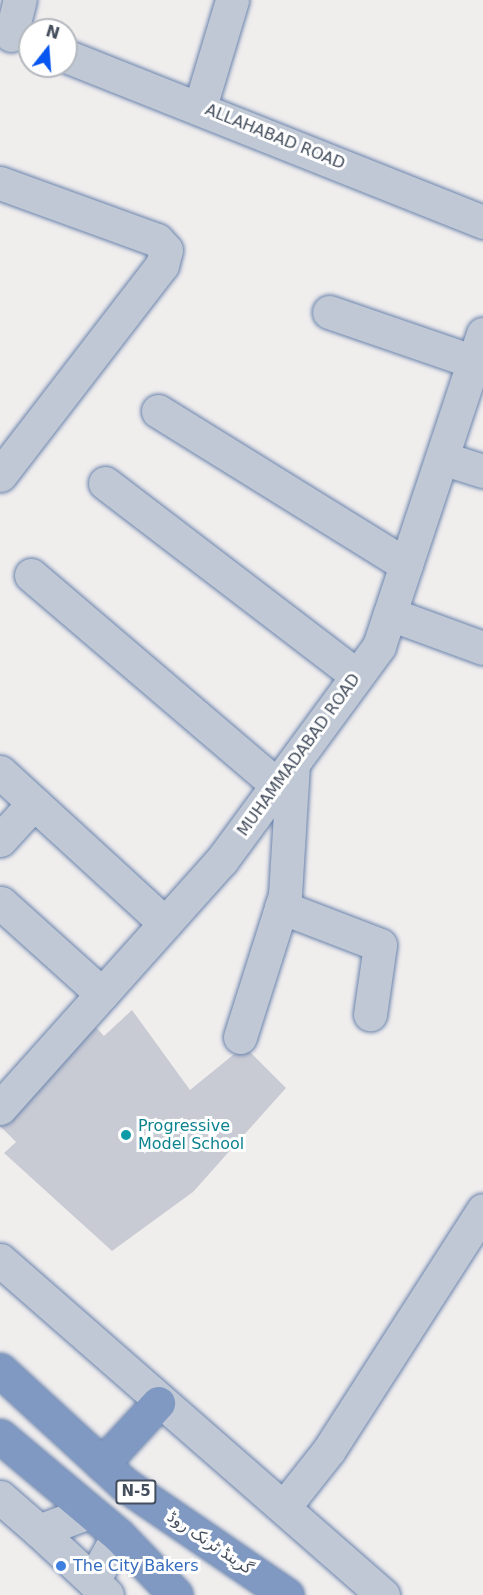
<!DOCTYPE html>
<html>
<head>
<meta charset="utf-8">
<style>
	body { margin:0 }
	#map { position:relative; width:483px; height:1595px; overflow:hidden; background:#f0eded; font-family:"DejaVu Sans","Noto Sans Arabic",sans-serif }
	div>[style] { position:absolute }
	.building>* { inset:0; background:#c9cbd4 }
	.roads { filter:drop-shadow(0 0 2px #6b84ad) drop-shadow(0 0 2px #6b84ad) }
	.minor>* { height:33px; margin:-16.5px; padding:0 16.5px; transform-origin:16.5px; border-radius:16.5px; background:#bfc8d4 }
	.highway>* { height:33px; margin:-16.5px; padding:0 16.5px; transform-origin:16.5px; border-radius:16.5px; background:#8099c2 }
	.dots>* { width:16px; height:16px; translate:-50% -50%; box-sizing:border-box; border:3px solid #fff; border-radius:50% }
	span { translate:-50% -50%; white-space:nowrap; text-align:center; line-height:1.15; -webkit-text-stroke:6px #fff; paint-order:stroke }
	.shield-label span { padding:2px 4px; background:#fff; border:2px solid; border-radius:4px; -webkit-text-stroke-width:0 }
	.shield-label { font-size:15px; color:#444e5d; font-weight:700 }
	.street-label { font-size:16px; color:#444e5d }
	.culture-label { font-size:16px; color:#0d838f }
	.left { translate:0 -50%; text-align:left }
	.shop-label { font-size:16px; color:#366cbe }
	.north { position:absolute; left:18px; top:18px; width:60px; height:60px; box-sizing:border-box; background:#fff; border:2px solid #b4b8be; border-radius:50%; rotate:17deg; font-size:16px; font-weight:700; line-height:24px; text-align:center; color:#444e5d }
	.north::after { content:''; display:block; margin:auto; width:21px; height:27px; background:#0756f0; clip-path:polygon(50% 0,100% 100%,50% 72%,0 100%) }
</style>
</head>
<body>
<div id="map">
	<div class="building">
		<i style="clip-path:polygon(132px 1010px,190px 1090px,244px 1046px,286px 1088px,193px 1192px,112px 1251px,4px 1153px,16px 1142px,0 1126px,93px 1024px,104px 1036px)"></i>
	</div>
	<div class="roads">
		<div class="minor">
			<i style="left:11px;top:35px;width:36px;rotate:-76deg"></i>
			<i style="left:66px;top:56px;width:449px;rotate:21.7deg"></i>
			<i style="left:200px;top:107px;width:112px;rotate:-73.3deg"></i>
			<i style="left:0;top:183px;width:167px;rotate:20deg"></i>
			<i style="left:157px;top:240px;width:13px;rotate:48deg"></i>
			<i style="left:166px;top:250px;width:16px;rotate:105deg"></i>
			<i style="left:162px;top:265px;width:265px;rotate:127.6deg"></i>
			<i style="left:329px;top:312px;width:153px;rotate:19deg"></i>
			<i style="left:158px;top:411px;width:292px;rotate:31.8deg"></i>
			<i style="left:442px;top:458px;width:43px;rotate:17.6deg"></i>
			<i style="left:105px;top:483px;width:317px;rotate:37.4deg"></i>
			<i style="left:31px;top:575px;width:323px;rotate:40.5deg"></i>
			<i style="left:390px;top:614px;width:99px;rotate:20.1deg"></i>
			<i style="left:0;top:772px;width:224px;rotate:42.5deg"></i>
			<i style="left:0;top:840px;width:50px;rotate:-47.4deg"></i>
			<i style="left:1px;top:903px;width:136px;rotate:42deg"></i>
			<i style="left:281px;top:907px;width:106px;rotate:21deg"></i>
			<i style="left:380px;top:945px;width:70px;rotate:98.2deg"></i>
			<i style="left:240px;top:1037px;width:149px;rotate:-72.4deg"></i>
			<i style="left:285px;top:895px;width:131px;rotate:-86.5deg"></i>
			<i style="left:0;top:1108px;width:333px;rotate:-48.2deg"></i>
			<i style="left:222px;top:860px;width:265px;rotate:-53.7deg"></i>
			<i style="left:379px;top:646px;width:329px;rotate:-71.6deg"></i>
			<i style="left:0;top:1260px;width:509px;rotate:41.18deg"></i>
			<i style="left:0;top:1497px;width:52px;rotate:41.1deg"></i>
			<i style="left:39px;top:1531px;width:53px;rotate:-20.8deg"></i>
			<i style="left:284px;top:1507px;width:73px;rotate:-51.7deg"></i>
			<i style="left:329px;top:1450px;width:285px;rotate:-57.3deg"></i>
			<i style="left:39px;top:1531px;width:74px;rotate:42.8deg"></i>
			<i style="left:107px;top:1595px;width:20px;rotate:-135deg"></i>
			<i style="left:93px;top:1581px;width:52px;rotate:-61.5deg"></i>
		</div>
		<div class="highway">
			<i style="left:0;top:1370px;width:168px;rotate:42.6deg"></i>
			<i style="left:124px;top:1484px;width:197px;rotate:34.3deg"></i>
			<i style="left:0;top:1436px;width:154px;rotate:40deg"></i>
			<i style="left:118px;top:1535px;width:83px;rotate:46deg"></i>
			<i style="left:102px;top:1464px;width:83px;rotate:-47.4deg"></i>
		</div>
	</div>
	<div class="dots">
		<i style="left:126px;top:1135px;background:#0f9aa8"></i>
		<i style="left:61px;top:1566px;background:#3f7fe0"></i>
	</div>
	<div class="shield-label">
		<span style="left:136px;top:1492px">N-5</span>
	</div>
	<div class="street-label">
		<span style="left:275px;top:137px;rotate:22deg">ALLAHABAD ROAD</span>
		<span style="left:299px;top:755px;rotate:-54deg">MUHAMMADABAD ROAD</span>
		<span style="left:210px;top:1543px;rotate:34deg">گرینڈ ٹرنک روڈ</span>
	</div>
	<div class="culture-label">
		<span class="left" style="left:138px;top:1135px">Progressive<br>Model School</span>
	</div>
	<div class="shop-label">
		<span class="left" style="left:73px;top:1566px">The City Bakers</span>
	</div>
	<div class="north">N</div>
</div>
</body>
</html>
